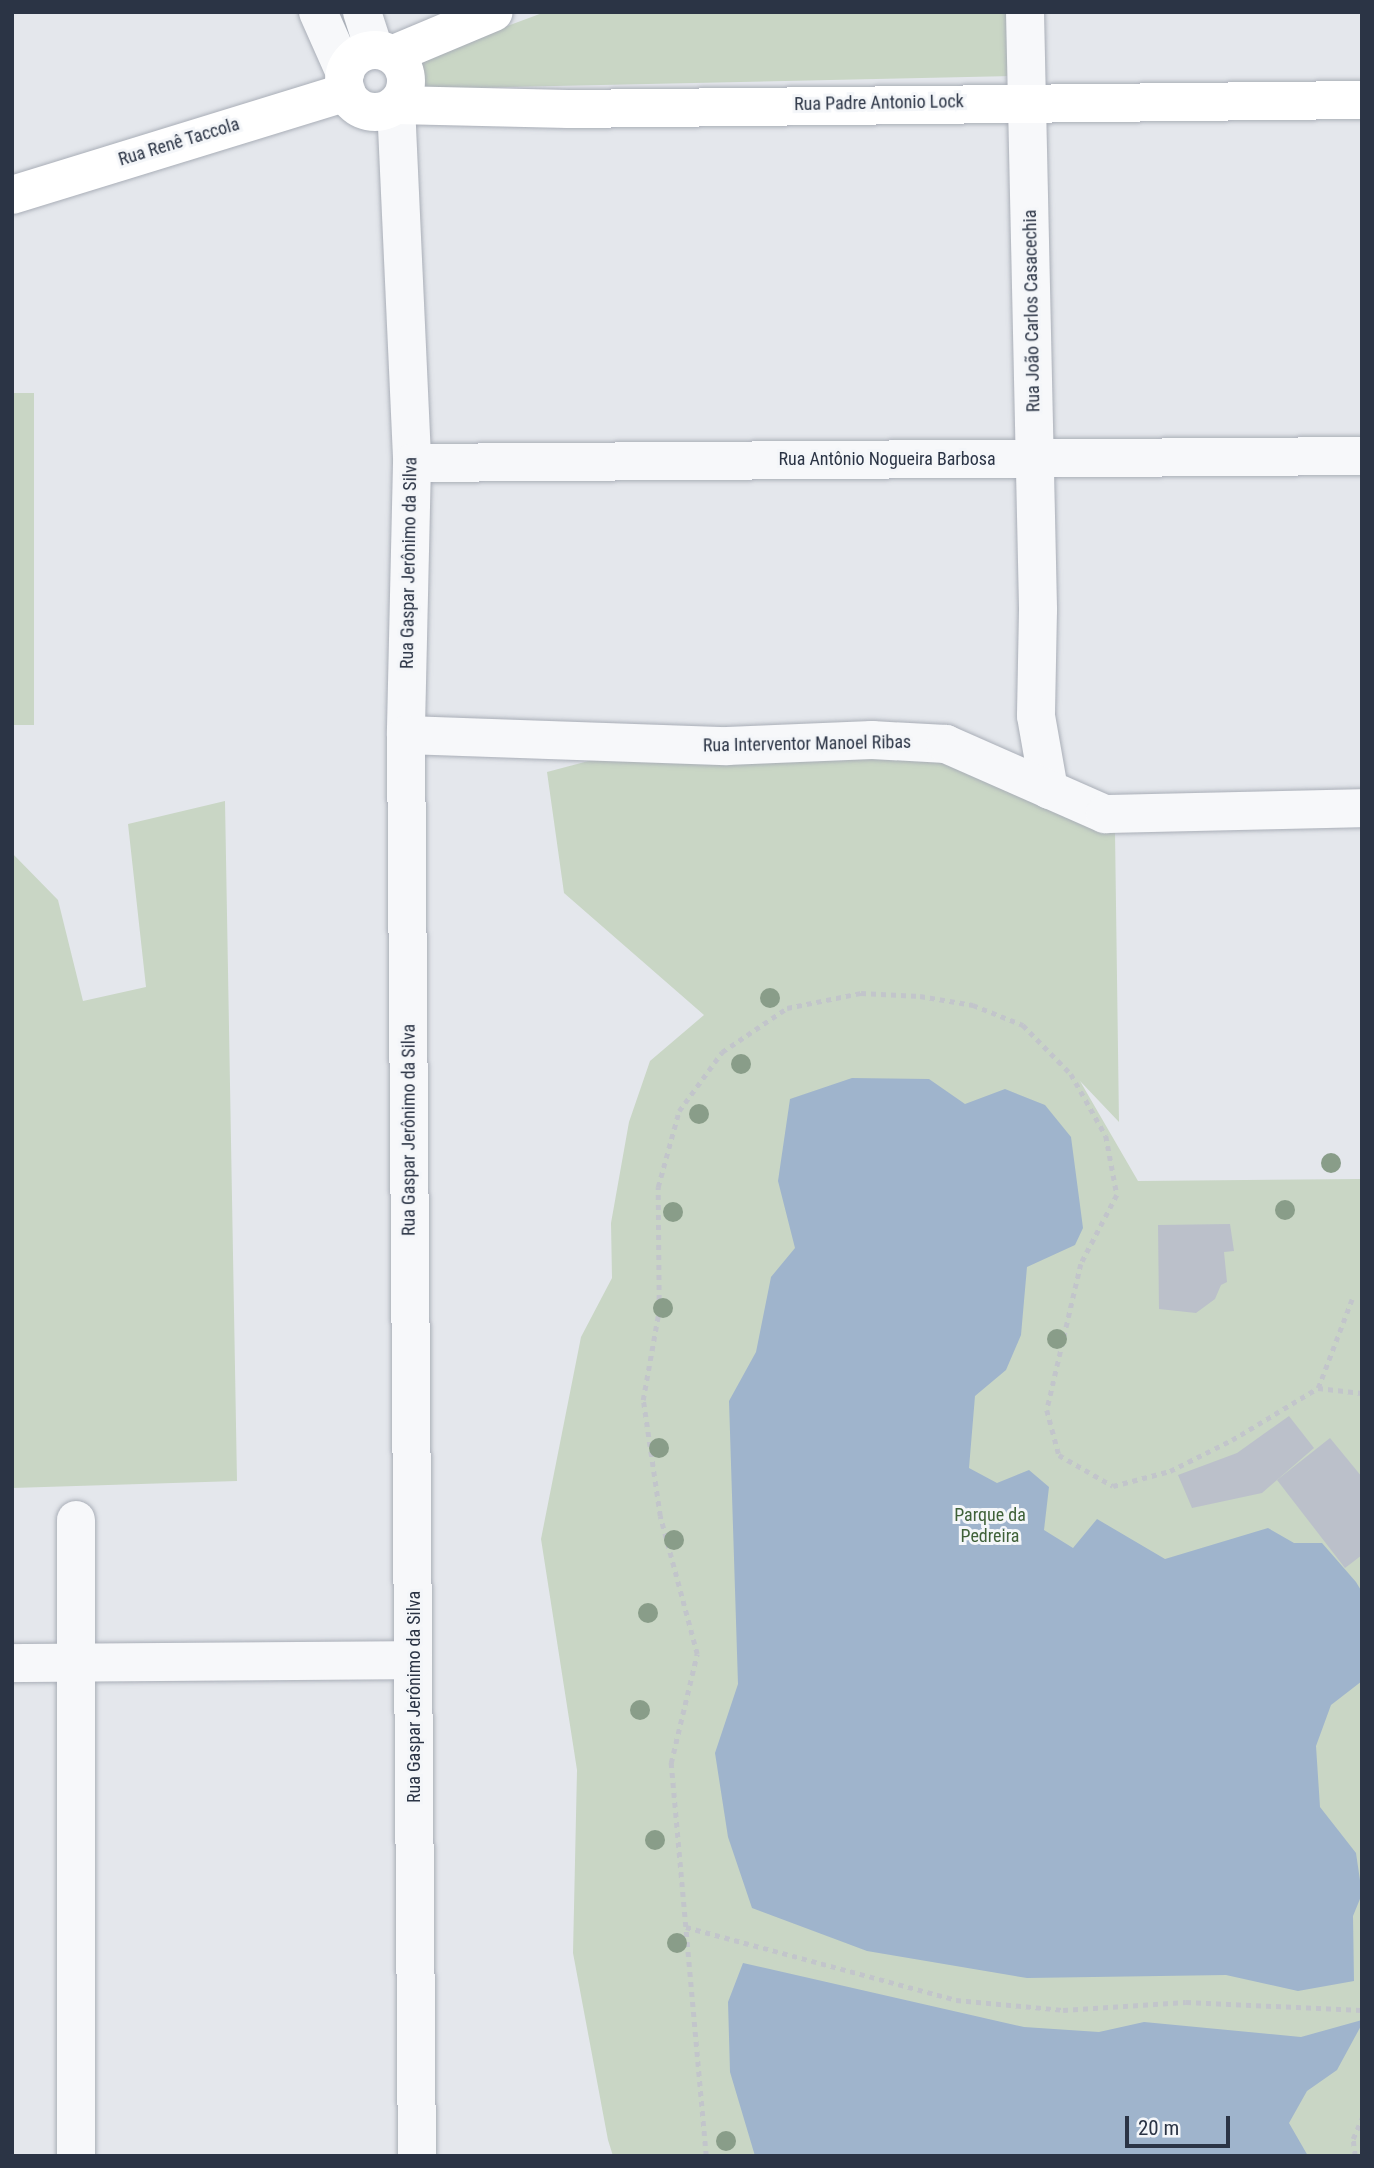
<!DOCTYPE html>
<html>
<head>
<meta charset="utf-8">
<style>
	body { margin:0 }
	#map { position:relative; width:1374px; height:2168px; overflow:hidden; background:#e4e7ec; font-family:"Roboto Condensed",sans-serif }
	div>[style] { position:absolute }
	.green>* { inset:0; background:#c9d6c5; transform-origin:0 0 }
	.water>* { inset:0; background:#9fb4cc }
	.building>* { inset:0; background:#bbc0ca }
	.path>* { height:4.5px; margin-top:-2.25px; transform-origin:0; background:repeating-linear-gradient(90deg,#c2c5cb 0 5px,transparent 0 10px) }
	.roads { filter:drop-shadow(0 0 2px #a9aeb7) drop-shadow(0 0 2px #a9aeb7) }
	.minor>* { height:38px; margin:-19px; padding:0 19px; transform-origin:19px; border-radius:19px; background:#f7f8fa }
	.secondary>* { height:38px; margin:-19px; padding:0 19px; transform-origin:19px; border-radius:19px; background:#fff }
	.secondary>.ring { margin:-19px; padding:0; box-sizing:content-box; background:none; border:38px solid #fff; border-radius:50% }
	.trees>* { width:20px; height:20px; margin:-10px; border-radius:50%; background:#899d89 }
	span { translate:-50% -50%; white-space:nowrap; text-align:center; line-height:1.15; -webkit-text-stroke:6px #f4f6f9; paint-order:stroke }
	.street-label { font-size:18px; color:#2b3445 }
	.park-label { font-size:18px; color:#3f6138 }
	.frame { position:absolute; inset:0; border:14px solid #2b3445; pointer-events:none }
	.scale { position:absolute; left:1125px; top:2116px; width:105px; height:32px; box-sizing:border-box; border:4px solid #2b3445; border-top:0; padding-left:9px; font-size:21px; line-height:24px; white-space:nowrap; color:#2b3445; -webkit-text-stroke:5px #f4f6f9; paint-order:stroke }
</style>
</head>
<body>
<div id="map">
	<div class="green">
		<i style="clip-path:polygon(545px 12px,1008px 12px,1013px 76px,419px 89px,415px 60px)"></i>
		<i style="left:12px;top:393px;width:22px;height:332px"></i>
		<i style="clip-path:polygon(923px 754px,1115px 832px,1119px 1122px,1080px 1081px,1138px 1181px,1362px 1179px,1362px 2156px,613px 2156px,608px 2140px,573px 1953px,577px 1770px,541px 1539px,581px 1337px,612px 1278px,611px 1223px,629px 1122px,650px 1061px,704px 1015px,564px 893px,547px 772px,596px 759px)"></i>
		<i style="clip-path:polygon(225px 801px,237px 1481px,12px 1488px,12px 853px,58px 900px,83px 1001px,146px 987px,128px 824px)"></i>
	</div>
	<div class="water">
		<i style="clip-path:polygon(852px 1078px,929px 1079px,965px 1104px,1005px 1089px,1045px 1105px,1071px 1137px,1083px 1228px,1075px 1245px,1027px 1267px,1021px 1335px,1006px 1370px,975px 1396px,969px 1468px,997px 1483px,1029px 1470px,1049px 1487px,1044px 1530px,1073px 1548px,1097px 1519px,1165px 1559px,1268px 1528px,1294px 1543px,1322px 1543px,1356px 1582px,1362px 1592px,1362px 1681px,1331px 1705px,1316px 1746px,1320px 1807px,1356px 1853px,1362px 1894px,1353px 1916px,1354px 1981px,1298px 1991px,1226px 1975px,1027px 1978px,867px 1951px,752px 1908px,728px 1837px,715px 1753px,738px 1684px,729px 1401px,756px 1352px,771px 1277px,795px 1248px,778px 1181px,790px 1099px)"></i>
		<i style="clip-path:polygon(743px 1963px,1024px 2027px,1099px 2032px,1144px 2022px,1301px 2037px,1362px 2020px,1362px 2024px,1337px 2070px,1307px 2091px,1289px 2123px,1308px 2156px,755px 2156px,730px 2072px,728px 2002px)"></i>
	</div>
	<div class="building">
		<i style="clip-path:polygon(1230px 1224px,1234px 1251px,1224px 1252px,1227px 1282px,1221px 1285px,1215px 1299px,1196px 1313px,1159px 1309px,1158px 1225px)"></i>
		<i style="clip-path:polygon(1289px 1416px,1314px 1448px,1262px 1493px,1192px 1508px,1178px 1475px,1237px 1453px)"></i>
		<i style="clip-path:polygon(1330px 1438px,1362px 1477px,1362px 1555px,1345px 1568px,1277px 1480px)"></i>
	</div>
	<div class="path">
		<i style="left:1318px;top:1388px;width:95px;rotate:-69.1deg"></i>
		<i style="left:686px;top:1927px;width:280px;rotate:15.1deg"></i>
		<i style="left:956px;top:2000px;width:107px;rotate:5.3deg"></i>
		<i style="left:1063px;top:2010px;width:123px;rotate:-3.7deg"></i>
		<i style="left:1186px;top:2002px;width:176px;rotate:2.6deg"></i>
		<i style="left:706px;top:2156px;width:395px;rotate:-95.1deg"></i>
		<i style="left:671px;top:1763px;width:112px;rotate:-76.6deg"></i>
		<i style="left:697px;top:1654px;width:143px;rotate:-105deg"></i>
		<i style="left:660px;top:1516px;width:117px;rotate:-98.3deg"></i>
		<i style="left:643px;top:1400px;width:91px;rotate:-79.9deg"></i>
		<i style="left:659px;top:1310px;width:123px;rotate:-90.5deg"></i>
		<i style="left:658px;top:1187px;width:79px;rotate:-74.6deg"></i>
		<i style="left:679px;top:1111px;width:73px;rotate:-53.9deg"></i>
		<i style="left:722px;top:1052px;width:78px;rotate:-34.1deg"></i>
		<i style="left:787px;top:1008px;width:76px;rotate:-11.5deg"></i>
		<i style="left:861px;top:993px;width:59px;rotate:2.9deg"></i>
		<i style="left:920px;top:996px;width:54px;rotate:9.6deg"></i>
		<i style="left:973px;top:1005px;width:54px;rotate:21.8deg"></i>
		<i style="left:1023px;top:1025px;width:69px;rotate:45.6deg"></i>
		<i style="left:1071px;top:1074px;width:71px;rotate:60.6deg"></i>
		<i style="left:1106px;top:1136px;width:60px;rotate:79.4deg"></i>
		<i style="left:1117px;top:1195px;width:78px;rotate:117.6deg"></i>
		<i style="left:1081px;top:1264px;width:150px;rotate:103.1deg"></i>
		<i style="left:1047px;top:1410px;width:47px;rotate:75.1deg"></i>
		<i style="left:1059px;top:1455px;width:62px;rotate:29.9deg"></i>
		<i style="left:1113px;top:1486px;width:59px;rotate:-14.7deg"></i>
		<i style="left:1170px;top:1471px;width:69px;rotate:-26.6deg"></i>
		<i style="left:1232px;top:1440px;width:100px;rotate:-31.2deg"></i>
		<i style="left:1318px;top:1388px;width:44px;rotate:6.5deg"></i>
		<i style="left:1355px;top:2156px;width:17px;rotate:-97deg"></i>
		<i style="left:1353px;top:2139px;width:23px;rotate:-67deg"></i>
	</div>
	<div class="roads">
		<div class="minor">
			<i style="left:318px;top:12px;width:67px;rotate:66.1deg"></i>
			<i style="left:362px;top:12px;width:39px;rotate:72deg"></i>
			<i style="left:1025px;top:12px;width:598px;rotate:88.75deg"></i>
			<i style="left:1038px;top:610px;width:106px;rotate:91.1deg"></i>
			<i style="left:1036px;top:716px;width:75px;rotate:80deg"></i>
			<i style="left:396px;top:105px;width:358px;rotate:87.4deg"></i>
			<i style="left:412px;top:463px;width:272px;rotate:91.3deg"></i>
			<i style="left:406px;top:735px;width:1421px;rotate:89.56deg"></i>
			<i style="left:412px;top:463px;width:950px;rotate:-0.42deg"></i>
			<i style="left:406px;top:735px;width:321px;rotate:2deg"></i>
			<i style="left:727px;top:746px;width:145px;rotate:-2.4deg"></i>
			<i style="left:872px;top:740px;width:74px;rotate:3.1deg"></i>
			<i style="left:946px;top:744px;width:174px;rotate:23.8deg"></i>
			<i style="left:1105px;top:814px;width:257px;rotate:-1.3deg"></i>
			<i style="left:12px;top:1663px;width:401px;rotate:-0.4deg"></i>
			<i style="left:76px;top:2156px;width:636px;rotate:-90deg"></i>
		</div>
		<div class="secondary">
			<i class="ring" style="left:344px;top:50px;width:24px;height:24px"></i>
			<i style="left:394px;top:54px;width:108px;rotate:-22.8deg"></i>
			<i style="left:396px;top:105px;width:172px;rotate:1.3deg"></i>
			<i style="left:568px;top:109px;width:794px;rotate:-0.65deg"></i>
			<i style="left:12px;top:195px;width:350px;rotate:-17.1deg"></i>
		</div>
	</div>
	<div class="trees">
		<i style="left:770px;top:998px"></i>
		<i style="left:741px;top:1064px"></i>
		<i style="left:699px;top:1114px"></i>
		<i style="left:1331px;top:1163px"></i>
		<i style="left:1285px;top:1210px"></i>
		<i style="left:673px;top:1212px"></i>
		<i style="left:663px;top:1308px"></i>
		<i style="left:1057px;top:1339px"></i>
		<i style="left:659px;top:1448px"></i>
		<i style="left:674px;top:1540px"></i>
		<i style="left:648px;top:1613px"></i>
		<i style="left:640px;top:1710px"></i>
		<i style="left:655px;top:1840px"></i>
		<i style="left:677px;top:1943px"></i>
		<i style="left:726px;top:2141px"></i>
	</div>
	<div class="street-label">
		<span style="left:879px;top:103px;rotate:-1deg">Rua Padre Antonio Lock</span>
		<span style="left:179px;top:142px;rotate:-17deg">Rua Renê Taccola</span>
		<span style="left:1032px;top:311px;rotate:-91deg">Rua João Carlos Casacechia</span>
		<span style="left:887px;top:459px">Rua Antônio Nogueira Barbosa</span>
		<span style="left:409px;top:563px;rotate:-89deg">Rua Gaspar Jerônimo da Silva</span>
		<span style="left:807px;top:744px;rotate:-1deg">Rua Interventor Manoel Ribas</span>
		<span style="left:409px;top:1130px;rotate:-90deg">Rua Gaspar Jerônimo da Silva</span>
		<span style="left:414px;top:1697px;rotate:-90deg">Rua Gaspar Jerônimo da Silva</span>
	</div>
	<div class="park-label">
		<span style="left:990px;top:1526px">Parque da<br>Pedreira</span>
	</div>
	<div class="frame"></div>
	<div class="scale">20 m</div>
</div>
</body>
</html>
